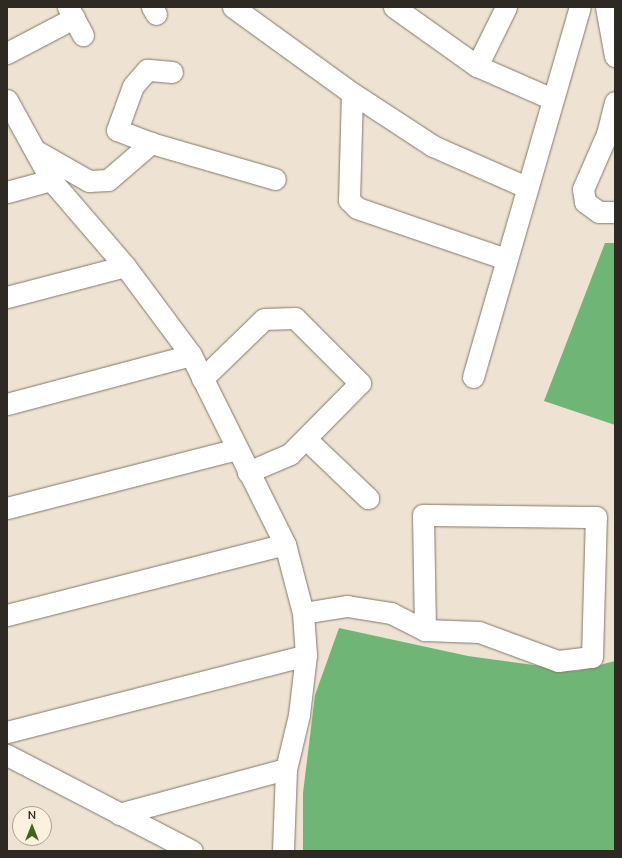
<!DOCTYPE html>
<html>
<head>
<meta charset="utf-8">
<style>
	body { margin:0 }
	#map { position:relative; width:622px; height:858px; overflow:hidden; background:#eee3d2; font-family:Mulish,sans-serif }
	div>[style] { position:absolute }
	.forest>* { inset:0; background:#6fb676 }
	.roads { filter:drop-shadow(0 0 1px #827869) drop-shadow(0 0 1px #827869) }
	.minor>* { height:21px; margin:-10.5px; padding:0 10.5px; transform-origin:10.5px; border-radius:10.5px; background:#fff }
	span { translate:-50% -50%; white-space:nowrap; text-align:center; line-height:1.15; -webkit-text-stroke:4px #fcf0df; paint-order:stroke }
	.frame { position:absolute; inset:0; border:8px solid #2e2923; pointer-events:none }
	.north { position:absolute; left:12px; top:806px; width:40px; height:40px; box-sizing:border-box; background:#fcf0df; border:1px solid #aaa094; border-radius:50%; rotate:0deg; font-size:11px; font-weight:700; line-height:16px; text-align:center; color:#2e2923 }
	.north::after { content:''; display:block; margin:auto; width:14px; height:18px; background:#43641b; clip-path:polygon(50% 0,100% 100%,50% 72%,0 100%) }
</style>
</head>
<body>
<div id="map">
	<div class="forest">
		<i style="clip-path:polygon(605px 243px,615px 243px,615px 425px,544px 401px)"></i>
		<i style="clip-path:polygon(339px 628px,468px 656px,577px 671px,615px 661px,615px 851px,303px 851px,303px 793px,315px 695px)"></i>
	</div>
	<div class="roads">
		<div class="minor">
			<i style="left:68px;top:7px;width:32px;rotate:62deg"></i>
			<i style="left:152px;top:7px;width:8px;rotate:60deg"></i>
			<i style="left:233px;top:7px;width:147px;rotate:35.9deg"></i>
			<i style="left:352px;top:93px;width:97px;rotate:33.2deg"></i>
			<i style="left:433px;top:146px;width:102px;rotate:23.8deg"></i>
			<i style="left:394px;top:7px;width:102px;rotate:35.4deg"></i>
			<i style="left:477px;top:66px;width:82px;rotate:23.7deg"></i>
			<i style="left:606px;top:7px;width:50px;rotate:79.6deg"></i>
			<i style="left:7px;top:53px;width:76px;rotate:-27.6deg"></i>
			<i style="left:477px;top:66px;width:66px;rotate:-63.8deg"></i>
			<i style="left:172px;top:72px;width:25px;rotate:-175deg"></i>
			<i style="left:147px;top:70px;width:21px;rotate:131deg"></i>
			<i style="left:133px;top:86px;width:47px;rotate:110deg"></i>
			<i style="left:117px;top:130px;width:36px;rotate:21deg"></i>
			<i style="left:151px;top:143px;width:129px;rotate:16.2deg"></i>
			<i style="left:352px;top:93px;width:107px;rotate:91.6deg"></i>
			<i style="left:349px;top:200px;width:11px;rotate:45deg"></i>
			<i style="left:357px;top:208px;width:157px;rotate:18.9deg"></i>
			<i style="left:7px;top:100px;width:91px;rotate:61.2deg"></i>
			<i style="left:51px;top:180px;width:113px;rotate:49.3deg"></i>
			<i style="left:125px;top:266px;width:111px;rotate:53.4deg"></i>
			<i style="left:191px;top:355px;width:211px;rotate:63.6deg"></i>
			<i style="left:285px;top:544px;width:71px;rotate:75.4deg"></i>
			<i style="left:303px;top:613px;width:42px;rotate:85.9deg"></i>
			<i style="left:306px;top:655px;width:60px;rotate:96.7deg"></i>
			<i style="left:299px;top:715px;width:56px;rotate:103.5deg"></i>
			<i style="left:286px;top:769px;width:82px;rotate:92.1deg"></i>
			<i style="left:615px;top:102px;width:33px;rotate:104deg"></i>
			<i style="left:607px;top:134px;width:60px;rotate:113.6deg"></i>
			<i style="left:583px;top:189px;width:13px;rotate:81deg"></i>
			<i style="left:585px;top:202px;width:17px;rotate:36deg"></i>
			<i style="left:599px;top:212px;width:16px"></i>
			<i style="left:36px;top:151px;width:61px;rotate:29.5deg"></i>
			<i style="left:89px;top:181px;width:19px;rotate:-3deg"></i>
			<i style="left:108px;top:180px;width:57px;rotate:-40.7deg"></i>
			<i style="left:7px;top:192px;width:46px;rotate:-15.3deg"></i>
			<i style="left:7px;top:297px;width:122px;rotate:-14.7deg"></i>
			<i style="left:473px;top:377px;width:385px;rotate:-73.9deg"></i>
			<i style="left:202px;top:379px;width:86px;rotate:-44.1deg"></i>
			<i style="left:264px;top:319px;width:31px;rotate:-2deg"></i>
			<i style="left:295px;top:318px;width:92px;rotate:45deg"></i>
			<i style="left:360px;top:383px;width:100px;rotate:134.6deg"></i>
			<i style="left:290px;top:454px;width:46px;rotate:156.8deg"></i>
			<i style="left:7px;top:404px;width:190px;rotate:-14.9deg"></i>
			<i style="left:306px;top:439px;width:86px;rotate:43.6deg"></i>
			<i style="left:7px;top:508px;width:237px;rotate:-14.4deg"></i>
			<i style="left:303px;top:613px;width:45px;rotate:-9deg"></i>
			<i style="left:347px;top:606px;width:45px;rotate:9deg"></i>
			<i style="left:391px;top:613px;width:38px;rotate:27deg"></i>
			<i style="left:425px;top:630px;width:54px;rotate:2.1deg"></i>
			<i style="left:479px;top:632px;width:84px;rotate:20.2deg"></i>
			<i style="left:558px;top:661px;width:34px;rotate:-7deg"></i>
			<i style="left:592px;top:657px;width:140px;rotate:-88.4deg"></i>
			<i style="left:596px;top:517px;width:173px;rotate:-179.3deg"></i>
			<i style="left:423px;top:515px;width:115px;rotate:89deg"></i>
			<i style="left:7px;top:615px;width:287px;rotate:-14.3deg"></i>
			<i style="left:7px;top:732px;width:309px;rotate:-14.4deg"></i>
			<i style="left:7px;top:755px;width:208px;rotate:27.4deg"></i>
			<i style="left:119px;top:814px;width:173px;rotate:-15.1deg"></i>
		</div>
	</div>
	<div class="frame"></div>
	<div class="north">N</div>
</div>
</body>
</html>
